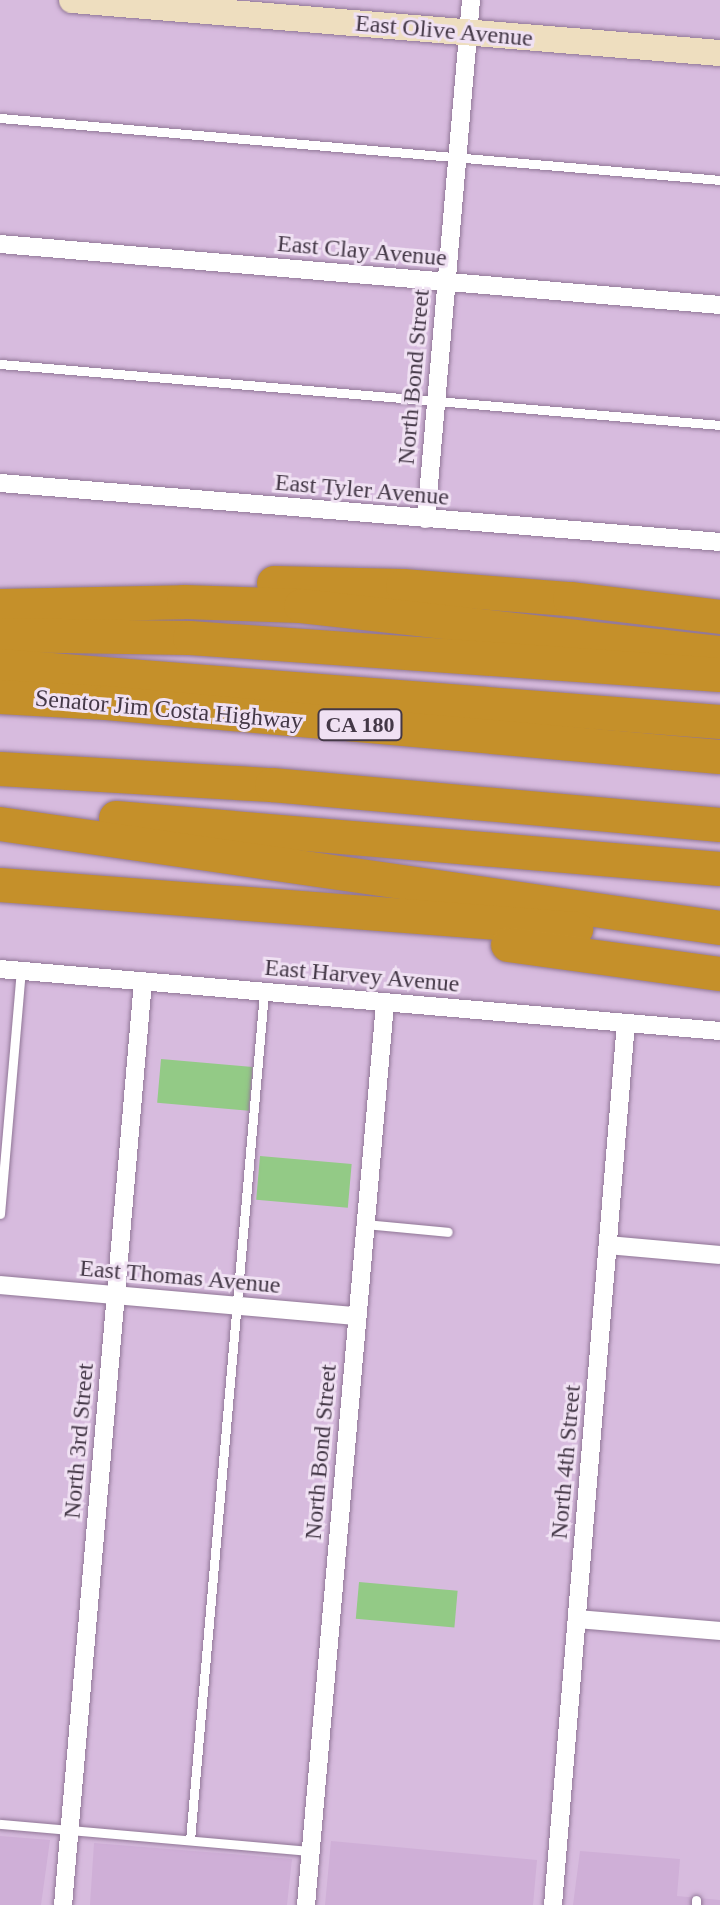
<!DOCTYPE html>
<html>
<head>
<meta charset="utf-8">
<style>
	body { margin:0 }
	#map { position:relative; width:720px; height:1905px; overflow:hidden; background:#d7bbde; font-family:"Times New Roman",serif }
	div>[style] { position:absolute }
	.built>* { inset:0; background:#cfafd7 }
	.green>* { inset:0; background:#93ca86; transform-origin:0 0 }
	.roads { filter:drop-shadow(0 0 2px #907696) drop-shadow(0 0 2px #907696) }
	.service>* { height:9px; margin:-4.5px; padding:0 4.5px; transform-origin:4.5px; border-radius:4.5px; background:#fff }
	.minor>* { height:18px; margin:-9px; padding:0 9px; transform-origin:9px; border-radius:9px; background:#fff }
	.secondary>* { height:26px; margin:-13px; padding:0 13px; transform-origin:13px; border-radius:13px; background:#eedebf }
	.motorway>* { height:34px; margin:-17px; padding:0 17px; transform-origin:17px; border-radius:17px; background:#c5902a }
	span { translate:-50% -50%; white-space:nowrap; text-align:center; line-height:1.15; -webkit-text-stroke:6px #f0e1f3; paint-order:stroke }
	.shield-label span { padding:2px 6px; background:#f0e1f3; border:2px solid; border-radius:6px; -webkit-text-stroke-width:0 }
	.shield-label { font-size:22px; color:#443847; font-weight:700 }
	.street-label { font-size:24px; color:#443847 }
</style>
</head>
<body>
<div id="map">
	<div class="built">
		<i style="clip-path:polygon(0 1836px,50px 1840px,41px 1905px,0 1905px)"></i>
		<i style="clip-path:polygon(331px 1841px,537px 1860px,533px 1905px,325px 1905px)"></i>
		<i style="clip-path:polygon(94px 1843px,292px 1859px,287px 1905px,90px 1905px)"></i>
		<i style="clip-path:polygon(580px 1851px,680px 1859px,677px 1896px,720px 1900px,720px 1905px,573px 1905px)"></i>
	</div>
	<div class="green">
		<i style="left:161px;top:1059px;width:92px;height:44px;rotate:5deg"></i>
		<i style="left:260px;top:1156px;width:92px;height:44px;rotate:5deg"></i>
		<i style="left:359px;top:1582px;width:99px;height:37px;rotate:5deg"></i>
	</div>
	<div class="roads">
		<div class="service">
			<i style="left:0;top:118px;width:723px;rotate:4.92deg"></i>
			<i style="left:0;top:364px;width:723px;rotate:4.84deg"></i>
			<i style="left:0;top:1214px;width:244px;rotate:-85.1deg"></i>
			<i style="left:364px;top:1224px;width:84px;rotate:5.4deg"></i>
			<i style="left:0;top:1824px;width:312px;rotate:5deg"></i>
			<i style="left:190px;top:1840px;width:851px;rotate:-85.01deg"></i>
			<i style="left:696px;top:1905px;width:5px;rotate:-90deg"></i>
		</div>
		<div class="minor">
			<i style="left:0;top:244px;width:723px;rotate:4.84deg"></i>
			<i style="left:0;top:483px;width:722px;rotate:4.68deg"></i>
			<i style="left:426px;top:519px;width:521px;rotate:-85.04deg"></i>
			<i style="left:0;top:969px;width:723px;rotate:4.92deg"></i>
			<i style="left:608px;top:1245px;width:112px;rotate:5.1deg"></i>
			<i style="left:0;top:1285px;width:357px;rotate:5deg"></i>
			<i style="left:577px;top:1619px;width:144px;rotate:4.8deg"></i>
			<i style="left:63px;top:1905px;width:926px;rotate:-85.05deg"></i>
			<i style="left:306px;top:1905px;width:905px;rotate:-84.99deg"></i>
			<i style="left:553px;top:1905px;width:885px;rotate:-85.27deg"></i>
		</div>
		<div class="secondary">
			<i style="left:72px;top:0;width:650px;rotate:4.68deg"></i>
		</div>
		<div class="motorway">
			<i style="left:274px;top:583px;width:129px;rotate:1.3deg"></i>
			<i style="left:403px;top:586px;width:168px;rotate:4.5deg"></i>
			<i style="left:570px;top:599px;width:151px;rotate:6.8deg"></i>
			<i style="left:0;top:606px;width:184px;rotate:-1.2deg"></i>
			<i style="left:184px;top:602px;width:117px;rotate:2deg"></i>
			<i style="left:301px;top:606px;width:422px;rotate:6.4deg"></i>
			<i style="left:0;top:635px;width:190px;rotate:0.9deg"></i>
			<i style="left:190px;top:638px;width:531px;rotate:3.99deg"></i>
			<i style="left:0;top:666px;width:722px;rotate:4.45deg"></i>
			<i style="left:0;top:697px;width:106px;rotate:3.2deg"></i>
			<i style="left:106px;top:703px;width:616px;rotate:5.03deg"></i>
			<i style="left:0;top:769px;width:272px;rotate:3.4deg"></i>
			<i style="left:272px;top:785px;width:450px;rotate:5.1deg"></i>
			<i style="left:116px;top:818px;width:606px;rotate:4.83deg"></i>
			<i style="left:0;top:824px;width:727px;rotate:8.22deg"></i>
			<i style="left:0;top:885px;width:578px;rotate:4.37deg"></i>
			<i style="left:508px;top:945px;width:214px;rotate:7.8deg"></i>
		</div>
	</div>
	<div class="shield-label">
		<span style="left:360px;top:725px">CA 180</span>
	</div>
	<div class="street-label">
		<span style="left:444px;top:31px;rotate:5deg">East Olive Avenue</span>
		<span style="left:362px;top:251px;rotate:5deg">East Clay Avenue</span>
		<span style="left:414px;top:377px;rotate:-85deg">North Bond Street</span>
		<span style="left:362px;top:490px;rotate:5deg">East Tyler Avenue</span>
		<span style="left:169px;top:710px;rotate:5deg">Senator Jim Costa Highway</span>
		<span style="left:362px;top:976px;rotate:5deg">East Harvey Avenue</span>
		<span style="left:180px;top:1277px;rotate:5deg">East Thomas Avenue</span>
		<span style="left:79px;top:1441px;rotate:-85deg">North 3rd Street</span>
		<span style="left:321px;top:1452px;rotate:-85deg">North Bond Street</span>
		<span style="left:566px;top:1462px;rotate:-85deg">North 4th Street</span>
	</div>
</div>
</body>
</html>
